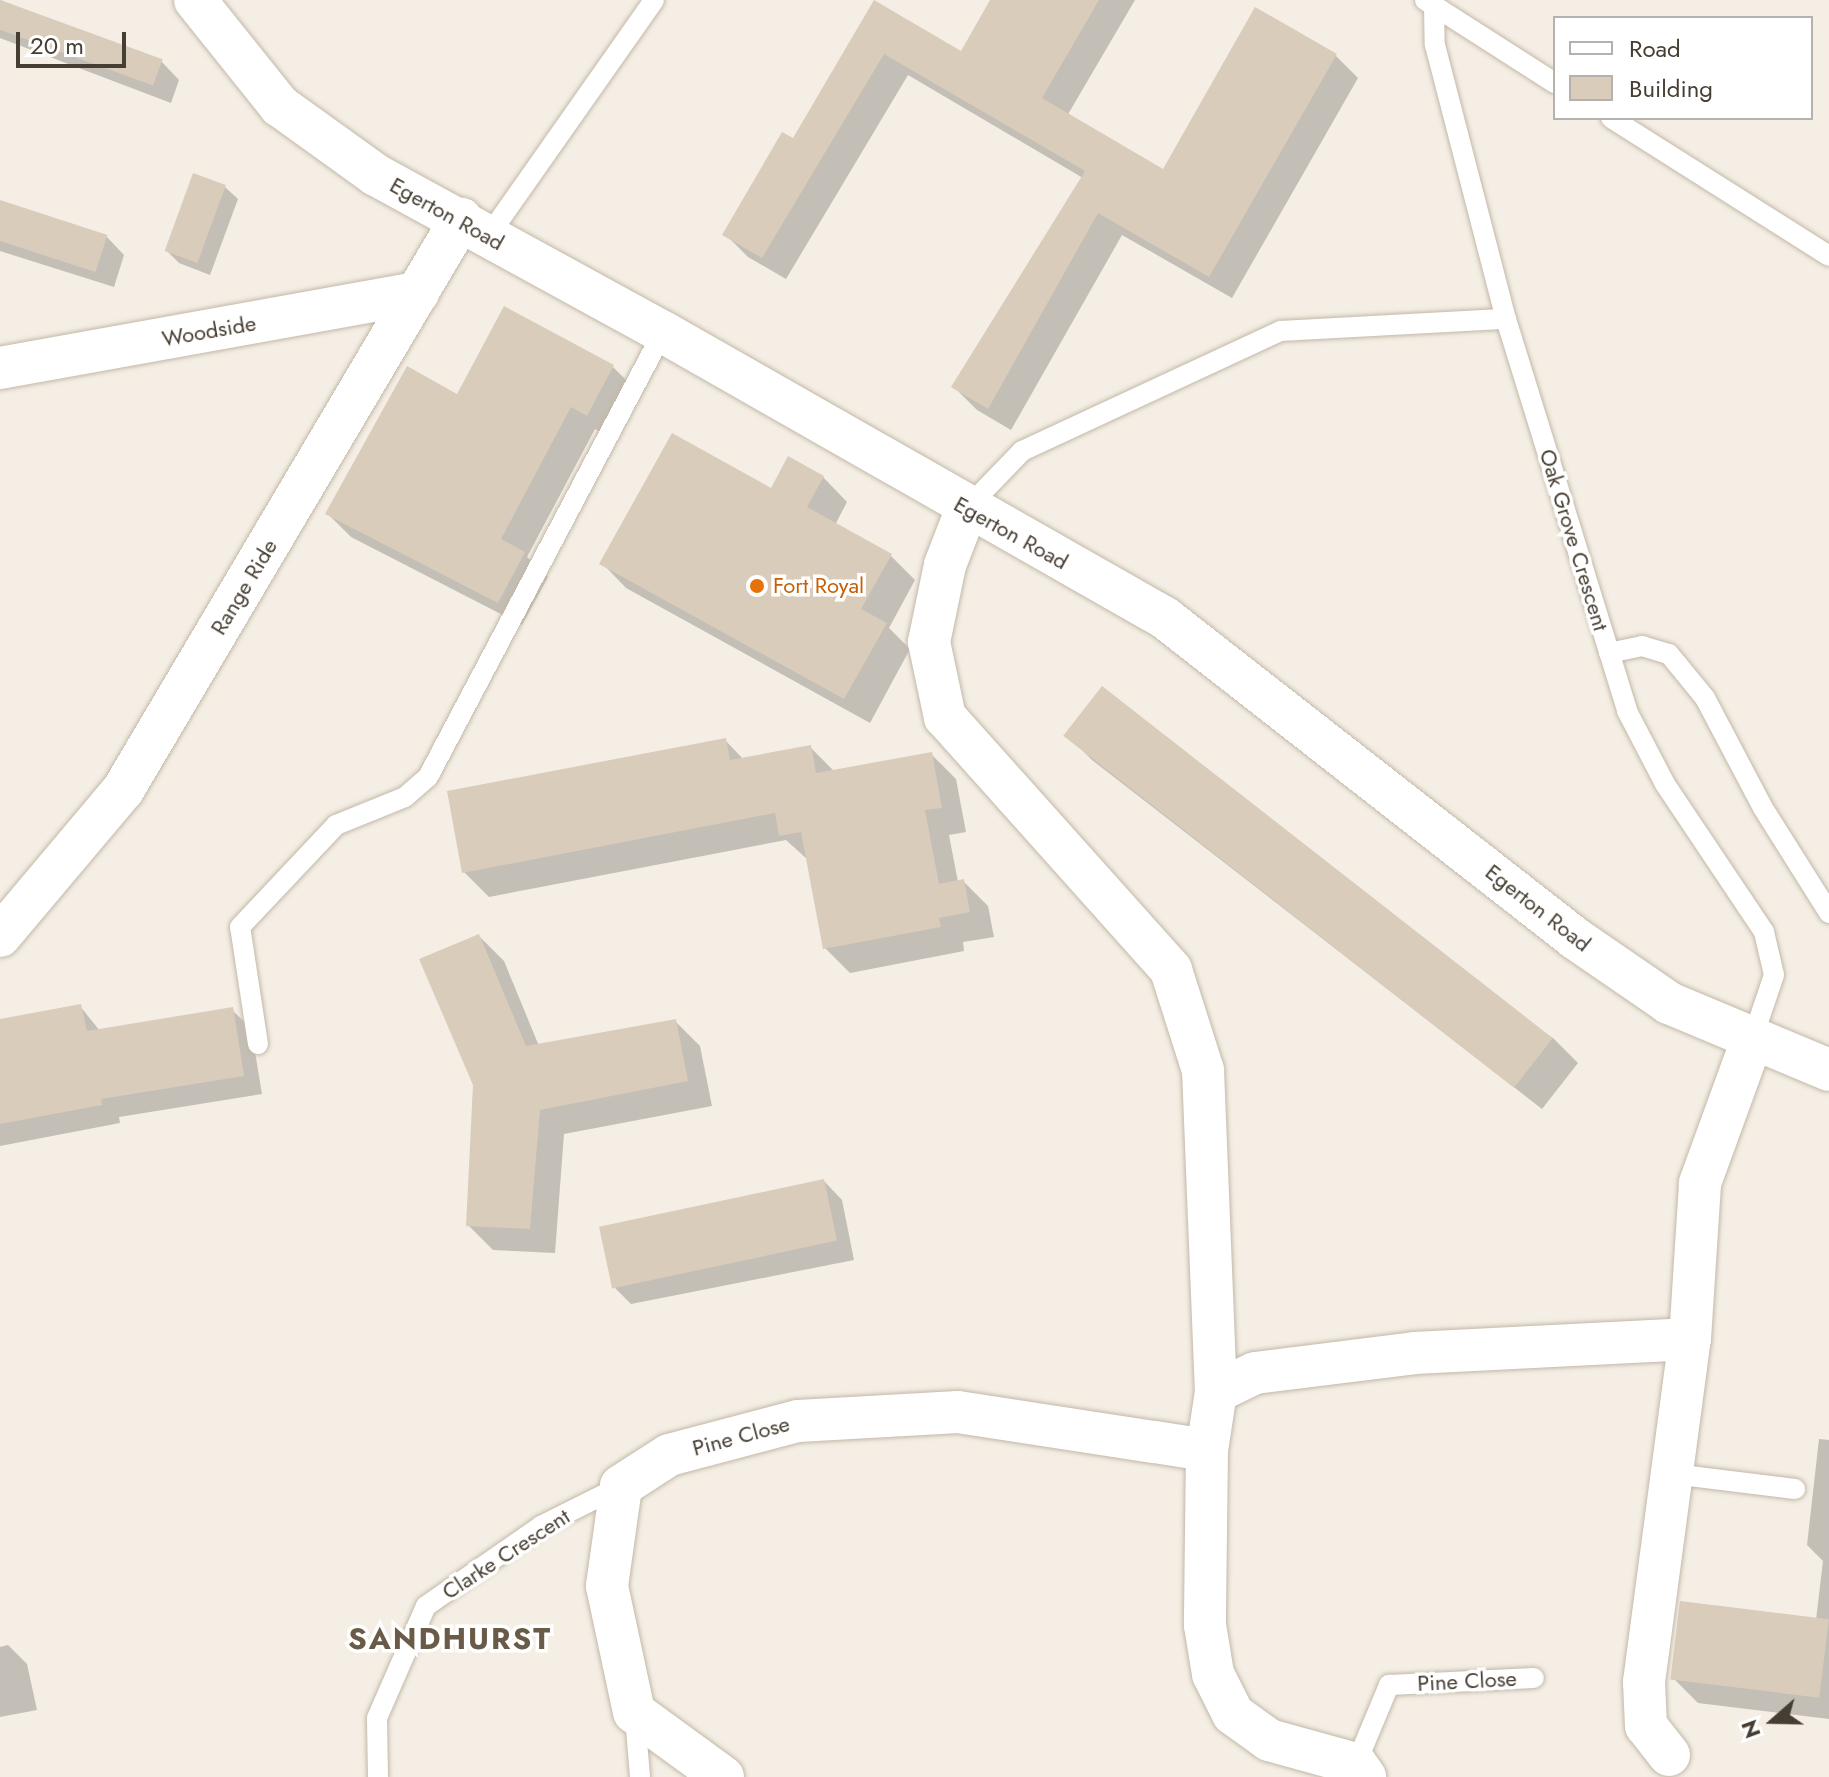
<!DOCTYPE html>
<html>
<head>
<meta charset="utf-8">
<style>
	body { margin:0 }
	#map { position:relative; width:1829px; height:1777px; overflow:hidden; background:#f4eee4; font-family:Jost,sans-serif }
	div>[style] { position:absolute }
	.shadow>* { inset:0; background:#0003 }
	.building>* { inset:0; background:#daccbb; transform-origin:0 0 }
	.roads { filter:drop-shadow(0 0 2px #c3b8a8) drop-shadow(0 0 2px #c3b8a8) }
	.lane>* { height:20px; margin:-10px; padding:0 10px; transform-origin:10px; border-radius:10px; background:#fff }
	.street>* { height:42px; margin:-21px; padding:0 21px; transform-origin:21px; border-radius:21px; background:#fff }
	.dots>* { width:22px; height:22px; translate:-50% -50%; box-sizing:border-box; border:4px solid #fff; border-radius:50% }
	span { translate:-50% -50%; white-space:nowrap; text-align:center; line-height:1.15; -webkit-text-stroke:7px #fff; paint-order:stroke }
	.street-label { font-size:22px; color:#473e33 }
	.food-label { font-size:22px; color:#c56008 }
	.left { translate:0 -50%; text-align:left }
	.district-label { font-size:30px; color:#6a5b49; font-weight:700; letter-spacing:2px }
	.legend { position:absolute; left:1553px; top:16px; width:260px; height:104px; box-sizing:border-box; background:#fff; border:2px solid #b5b2ad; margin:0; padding:10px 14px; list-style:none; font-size:24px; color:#473e33 }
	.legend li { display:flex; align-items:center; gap:16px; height:40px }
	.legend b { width:40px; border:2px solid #b5b2ad }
	.north { position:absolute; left:1733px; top:1681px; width:80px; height:80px; -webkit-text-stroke:6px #fff; paint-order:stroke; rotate:250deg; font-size:22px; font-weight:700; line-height:32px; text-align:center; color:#473e33 }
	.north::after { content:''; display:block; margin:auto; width:28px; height:36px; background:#473e33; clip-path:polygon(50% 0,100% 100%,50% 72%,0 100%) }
	.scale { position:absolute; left:16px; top:32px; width:110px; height:36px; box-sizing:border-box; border:4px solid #473e33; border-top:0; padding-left:10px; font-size:24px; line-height:28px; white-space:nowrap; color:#473e33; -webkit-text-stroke:6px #fff; paint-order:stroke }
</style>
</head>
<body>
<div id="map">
	<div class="shadow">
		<i style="clip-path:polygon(0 0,161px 61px,179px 80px,171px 103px,0 38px)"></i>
		<i style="clip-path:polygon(992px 0,1135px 0,1067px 116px,1163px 172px,1335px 55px,1358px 78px,1232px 298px,1122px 235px,1011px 430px,977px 410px,954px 387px,1083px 178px,908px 75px,786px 279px,748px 257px,725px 234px,794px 141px,875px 3px,961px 53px)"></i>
		<i style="clip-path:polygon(225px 187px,238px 199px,210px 275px,179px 263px,167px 251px)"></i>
		<i style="clip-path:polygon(0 203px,106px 236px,124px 255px,114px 287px,0 251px)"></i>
		<i style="clip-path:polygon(613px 367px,636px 390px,611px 438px,595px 429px,527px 557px,548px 577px,522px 625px,351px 537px,327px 513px,458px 396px)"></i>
		<i style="clip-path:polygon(823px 477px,847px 502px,835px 525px,890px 555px,915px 580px,889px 628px,910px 649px,870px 723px,626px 588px,602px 563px,772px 491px)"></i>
		<i style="clip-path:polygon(1067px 735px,1553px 1038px,1578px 1063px,1542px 1109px,1092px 760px)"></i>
		<i style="clip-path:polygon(725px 740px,744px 760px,810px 747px,835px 772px,931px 754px,956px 779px,966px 832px,949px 835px,958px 882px,963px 881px,988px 906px,994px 937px,963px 942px,964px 951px,850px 973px,825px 948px,808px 860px,786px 840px,489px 897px,464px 872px)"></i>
		<i style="clip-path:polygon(479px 936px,504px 961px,539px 1046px,675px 1021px,700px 1046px,712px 1106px,564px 1134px,555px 1253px,493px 1250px,468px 1225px)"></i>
		<i style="clip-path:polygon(80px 1006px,100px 1031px,232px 1010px,251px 1028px,262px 1094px,119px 1117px,120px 1123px,0 1146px,0 1021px)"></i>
		<i style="clip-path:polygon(824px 1181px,842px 1200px,854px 1260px,631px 1304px,612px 1285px)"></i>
		<i style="clip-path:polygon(1819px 1439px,1829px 1440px,1829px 1719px,1698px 1703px,1673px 1678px,1816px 1620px,1823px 1561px,1807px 1545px)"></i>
		<i style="clip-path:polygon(8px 1645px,27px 1664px,37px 1710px,0 1717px,0 1647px)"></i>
	</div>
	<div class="building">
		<i style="left:0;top:0;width:173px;height:28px;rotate:20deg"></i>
		<i style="clip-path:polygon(874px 0,961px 51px,990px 0,1099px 0,1042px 98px,1163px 169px,1255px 7px,1337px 54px,1209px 277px,1098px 213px,988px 409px,951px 387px,1085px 171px,884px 54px,762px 258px,722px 235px,782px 132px,793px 138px)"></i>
		<i style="left:193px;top:173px;width:35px;height:83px;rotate:20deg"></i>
		<i style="left:0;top:200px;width:113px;height:39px;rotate:18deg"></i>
		<i style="clip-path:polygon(504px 306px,614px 365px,587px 416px,571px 407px,501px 539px,525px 552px,498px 603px,325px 514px,407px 366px,457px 394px)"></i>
		<i style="clip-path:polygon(672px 433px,771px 488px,788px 456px,824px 476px,807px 507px,892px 554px,861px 609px,887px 623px,844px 699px,599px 564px)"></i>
		<i style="left:1102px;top:686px;width:572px;height:63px;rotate:38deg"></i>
		<i style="clip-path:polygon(726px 738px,730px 760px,811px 745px,816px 773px,932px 752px,942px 808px,925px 810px,939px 884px,964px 879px,970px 912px,939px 918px,941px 927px,823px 949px,801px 832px,779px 836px,775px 813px,462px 873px,447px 791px)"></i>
		<i style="clip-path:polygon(479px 934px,526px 1046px,676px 1019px,688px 1081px,540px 1110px,530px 1229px,466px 1226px,473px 1085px,419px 959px)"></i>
		<i style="clip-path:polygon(81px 1004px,87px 1031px,233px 1007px,244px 1076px,101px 1099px,102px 1105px,0 1124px,0 1019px)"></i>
		<i style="left:824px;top:1179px;width:63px;height:230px;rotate:78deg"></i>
		<i style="left:1680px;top:1601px;width:150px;height:79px;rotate:7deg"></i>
	</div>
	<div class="roads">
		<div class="lane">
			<i style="left:1425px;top:0;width:154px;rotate:32.6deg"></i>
			<i style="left:1434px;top:6px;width:39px;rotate:89deg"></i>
			<i style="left:1435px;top:45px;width:283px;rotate:75.5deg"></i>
			<i style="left:1506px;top:319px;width:410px;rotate:72.8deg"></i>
			<i style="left:1627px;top:711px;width:82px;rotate:62.5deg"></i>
			<i style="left:1665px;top:784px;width:178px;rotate:56.2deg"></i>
			<i style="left:1764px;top:932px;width:44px;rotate:76.9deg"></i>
			<i style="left:1774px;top:975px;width:69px;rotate:108.7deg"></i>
			<i style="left:1611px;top:118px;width:258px;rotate:32.3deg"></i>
			<i style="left:489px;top:235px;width:287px;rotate:-54.9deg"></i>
			<i style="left:967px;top:508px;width:79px;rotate:-46deg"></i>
			<i style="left:1022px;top:451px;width:285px;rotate:-24.9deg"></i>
			<i style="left:1281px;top:331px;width:225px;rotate:-3.1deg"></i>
			<i style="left:1609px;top:653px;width:34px;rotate:-12deg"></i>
			<i style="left:1642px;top:646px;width:28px;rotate:17deg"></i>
			<i style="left:1669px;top:654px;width:57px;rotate:50.7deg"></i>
			<i style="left:1705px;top:698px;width:124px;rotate:62.2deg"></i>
			<i style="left:1763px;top:808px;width:124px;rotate:57.8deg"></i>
			<i style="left:258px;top:1044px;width:118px;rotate:-98.7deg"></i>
			<i style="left:240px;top:927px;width:140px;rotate:-46.7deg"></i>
			<i style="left:336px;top:825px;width:74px;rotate:-22.1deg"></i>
			<i style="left:405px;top:797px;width:30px;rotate:-41deg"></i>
			<i style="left:428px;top:777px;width:503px;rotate:-62.16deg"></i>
			<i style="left:1673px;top:1474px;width:123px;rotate:7deg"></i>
			<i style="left:635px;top:1716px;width:61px;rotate:85.3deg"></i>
			<i style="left:1356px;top:1764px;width:86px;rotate:-67.3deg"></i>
			<i style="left:1389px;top:1685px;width:145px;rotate:-2.8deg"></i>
			<i style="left:378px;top:1777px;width:59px;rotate:-91deg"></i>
			<i style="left:377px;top:1718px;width:122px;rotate:-66.4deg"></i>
			<i style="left:426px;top:1606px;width:140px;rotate:-34.8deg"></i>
			<i style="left:541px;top:1526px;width:89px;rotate:-26.6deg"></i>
		</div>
		<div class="street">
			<i style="left:195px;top:0;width:136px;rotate:51.3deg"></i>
			<i style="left:280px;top:106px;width:118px;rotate:35.7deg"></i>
			<i style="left:376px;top:175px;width:327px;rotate:28.7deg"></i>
			<i style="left:663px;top:332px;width:578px;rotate:29.67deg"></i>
			<i style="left:1165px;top:618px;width:521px;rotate:37.99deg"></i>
			<i style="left:1576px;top:939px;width:113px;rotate:34.5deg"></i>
			<i style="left:1669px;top:1003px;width:173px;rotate:22.7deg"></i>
			<i style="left:0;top:368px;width:425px;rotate:-10.2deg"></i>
			<i style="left:967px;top:508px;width:61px;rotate:111.1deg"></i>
			<i style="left:945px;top:565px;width:79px;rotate:101.7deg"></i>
			<i style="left:929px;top:642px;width:77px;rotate:78deg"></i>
			<i style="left:945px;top:717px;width:339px;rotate:48.2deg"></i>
			<i style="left:1171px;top:970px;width:105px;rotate:72.3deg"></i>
			<i style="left:1203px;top:1070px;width:322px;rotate:87.7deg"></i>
			<i style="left:1216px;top:1392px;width:59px;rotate:98.8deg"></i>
			<i style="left:1207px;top:1450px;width:175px;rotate:90.7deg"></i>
			<i style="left:1205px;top:1625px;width:50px;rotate:80.7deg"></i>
			<i style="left:1213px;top:1674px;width:45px;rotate:63.4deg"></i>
			<i style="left:1233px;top:1714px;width:44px;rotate:35.8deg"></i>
			<i style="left:1269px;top:1740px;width:90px;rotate:15.4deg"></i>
			<i style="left:1356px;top:1764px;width:16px;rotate:55deg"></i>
			<i style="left:0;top:936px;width:191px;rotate:-49.9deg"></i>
			<i style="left:123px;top:790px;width:664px;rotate:-59.38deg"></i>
			<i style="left:1216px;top:1392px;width:43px;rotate:-26deg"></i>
			<i style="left:1255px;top:1373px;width:161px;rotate:-7.1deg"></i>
			<i style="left:1415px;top:1353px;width:275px;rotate:-2.9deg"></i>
			<i style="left:1669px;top:1755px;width:37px;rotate:-128deg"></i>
			<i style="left:1646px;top:1726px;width:44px;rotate:-92.6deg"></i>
			<i style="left:1644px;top:1682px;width:346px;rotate:-82.4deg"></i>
			<i style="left:1690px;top:1339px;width:156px;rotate:-86.3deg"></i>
			<i style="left:1700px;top:1183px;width:152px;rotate:-70deg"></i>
			<i style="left:723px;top:1777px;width:110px;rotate:-143.9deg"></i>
			<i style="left:634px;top:1712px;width:129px;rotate:-102.1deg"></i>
			<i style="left:607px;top:1586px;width:101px;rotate:-82deg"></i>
			<i style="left:621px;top:1486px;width:57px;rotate:-32.9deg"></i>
			<i style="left:669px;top:1455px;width:133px;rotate:-14.8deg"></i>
			<i style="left:798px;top:1421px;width:160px;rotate:-3.2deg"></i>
			<i style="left:958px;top:1412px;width:252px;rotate:8.7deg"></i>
		</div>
	</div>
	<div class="dots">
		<i style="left:757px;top:586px;background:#e8710a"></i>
	</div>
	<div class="street-label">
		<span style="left:447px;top:214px;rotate:29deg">Egerton Road</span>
		<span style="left:209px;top:331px;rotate:-10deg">Woodside</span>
		<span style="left:1011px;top:533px;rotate:29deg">Egerton Road</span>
		<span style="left:1574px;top:540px;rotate:73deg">Oak Grove Crescent</span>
		<span style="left:244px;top:587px;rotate:-59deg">Range Ride</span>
		<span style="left:1538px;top:908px;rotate:38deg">Egerton Road</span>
		<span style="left:741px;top:1436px;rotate:-15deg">Pine Close</span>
		<span style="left:506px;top:1554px;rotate:-33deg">Clarke Crescent</span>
		<span style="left:1467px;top:1681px;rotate:-3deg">Pine Close</span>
	</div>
	<div class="food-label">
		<span class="left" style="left:773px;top:586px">Fort Royal</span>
	</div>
	<div class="district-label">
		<span style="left:450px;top:1639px">SANDHURST</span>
	</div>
	<ul class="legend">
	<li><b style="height:10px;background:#fff"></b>Road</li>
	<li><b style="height:22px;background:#daccbb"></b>Building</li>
	</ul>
	<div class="north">N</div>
	<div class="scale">20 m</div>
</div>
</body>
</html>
